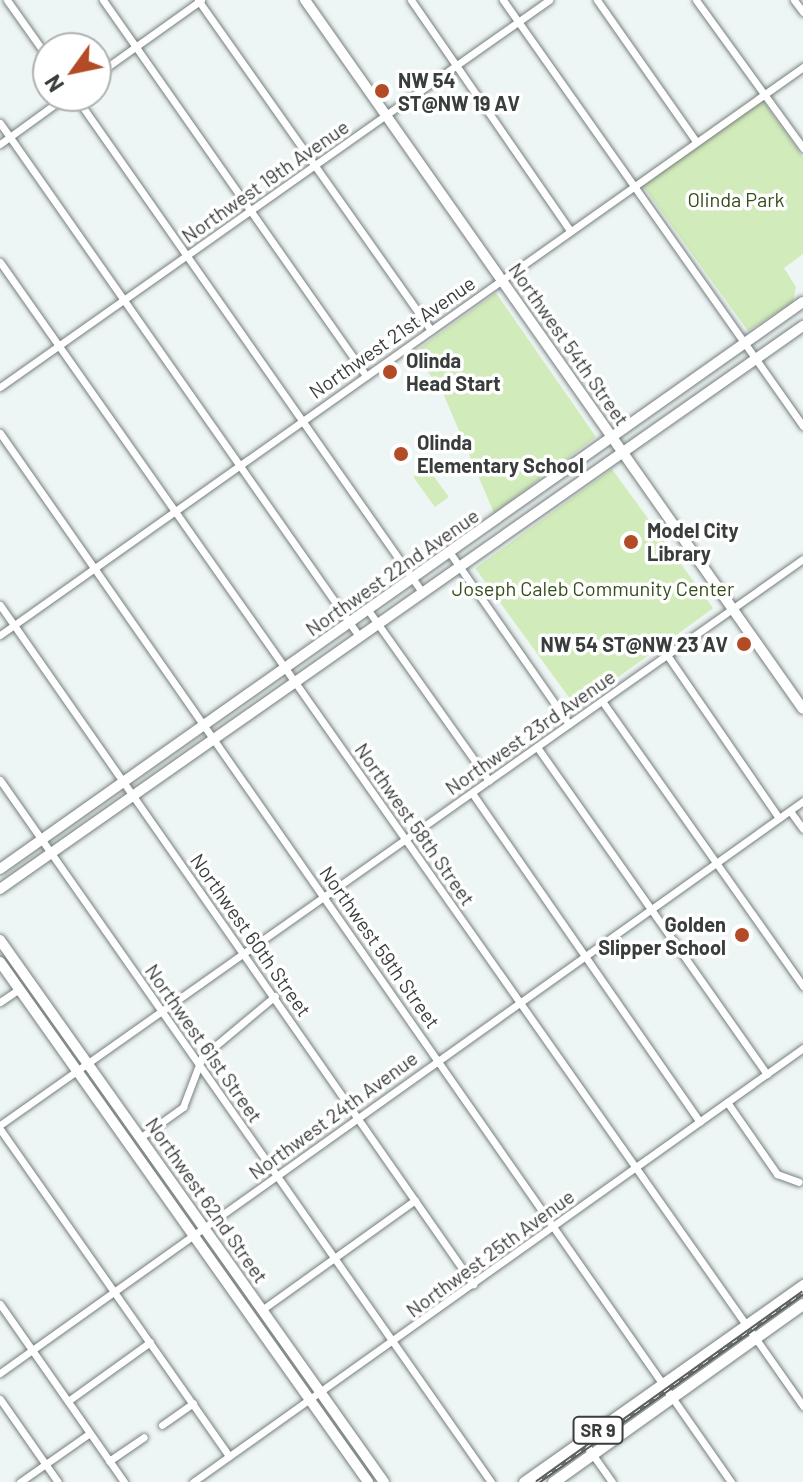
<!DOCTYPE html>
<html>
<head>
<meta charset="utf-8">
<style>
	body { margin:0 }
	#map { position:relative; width:803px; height:1482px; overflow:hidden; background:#edf6f5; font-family:Barlow,sans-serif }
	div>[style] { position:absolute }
	.green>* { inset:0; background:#d1ebba; transform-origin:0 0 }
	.roads { filter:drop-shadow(0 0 2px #787f7f) drop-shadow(0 0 2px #787f7f) }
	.street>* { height:7px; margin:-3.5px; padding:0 3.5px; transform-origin:3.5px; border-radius:3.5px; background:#fff }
	.secondary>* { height:10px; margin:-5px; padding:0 5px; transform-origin:5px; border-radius:5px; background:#fff }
	.primary>* { height:11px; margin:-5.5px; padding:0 5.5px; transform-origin:5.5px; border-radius:5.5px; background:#fff }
	.rail>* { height:5px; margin-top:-2.5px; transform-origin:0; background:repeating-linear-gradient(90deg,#fff 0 6px,#5b605f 0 12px); box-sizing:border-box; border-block:2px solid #5b605f }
	.dots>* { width:22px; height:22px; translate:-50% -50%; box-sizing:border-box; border:4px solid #fff; border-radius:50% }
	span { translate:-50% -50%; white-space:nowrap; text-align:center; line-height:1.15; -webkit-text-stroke:7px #fff; paint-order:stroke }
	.shield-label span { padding:2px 6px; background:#fff; border:2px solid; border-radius:6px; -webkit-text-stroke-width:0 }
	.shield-label { font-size:18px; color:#393d3c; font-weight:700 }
	.poi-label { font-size:20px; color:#393d3c; font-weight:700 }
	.left { translate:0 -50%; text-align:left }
	.right { translate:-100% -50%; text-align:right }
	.street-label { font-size:20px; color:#393d3c }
	.park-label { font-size:20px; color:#354d1a }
	.north { position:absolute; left:32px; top:32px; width:80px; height:80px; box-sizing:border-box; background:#fff; border:2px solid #b0b1b1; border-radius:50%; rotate:237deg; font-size:22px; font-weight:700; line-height:32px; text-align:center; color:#393d3c }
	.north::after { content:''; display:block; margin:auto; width:28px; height:36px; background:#b34c26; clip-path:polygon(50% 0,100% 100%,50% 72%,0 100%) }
</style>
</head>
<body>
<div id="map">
	<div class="green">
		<i style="clip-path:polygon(762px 100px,803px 157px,803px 254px,784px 268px,796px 287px,793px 302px,748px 331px,643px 186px)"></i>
		<i style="clip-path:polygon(496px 293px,596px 437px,494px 513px,443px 393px,414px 352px)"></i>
		<i style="left:427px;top:467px;width:37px;height:17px;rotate:54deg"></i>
		<i style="left:612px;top:469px;width:172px;height:169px;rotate:54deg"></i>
	</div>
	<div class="roads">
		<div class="street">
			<i style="left:7px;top:0;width:71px;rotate:54.7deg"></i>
			<i style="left:103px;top:0;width:459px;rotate:55deg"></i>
			<i style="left:198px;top:0;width:404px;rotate:54.8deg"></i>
			<i style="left:411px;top:0;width:278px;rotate:55.4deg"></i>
			<i style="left:503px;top:0;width:521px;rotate:54.85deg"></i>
			<i style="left:597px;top:0;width:171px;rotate:55deg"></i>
			<i style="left:696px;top:0;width:183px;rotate:54.1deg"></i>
			<i style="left:794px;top:0;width:15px;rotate:53deg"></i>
			<i style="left:96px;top:75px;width:129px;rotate:-35.5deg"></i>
			<i style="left:75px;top:96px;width:605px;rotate:55.02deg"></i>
			<i style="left:0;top:123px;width:626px;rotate:55.02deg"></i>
			<i style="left:0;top:144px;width:82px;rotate:-36deg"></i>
			<i style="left:0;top:262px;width:1398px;rotate:54.93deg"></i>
			<i style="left:0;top:387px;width:672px;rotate:-35.18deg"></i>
			<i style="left:0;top:433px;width:1279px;rotate:55.13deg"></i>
			<i style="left:450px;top:553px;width:208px;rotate:55.2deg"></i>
			<i style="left:0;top:605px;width:828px;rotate:55.14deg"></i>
			<i style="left:368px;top:610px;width:209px;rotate:54.7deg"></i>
			<i style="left:0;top:635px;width:984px;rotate:-35.27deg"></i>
			<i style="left:667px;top:655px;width:198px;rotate:55.5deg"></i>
			<i style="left:602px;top:701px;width:349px;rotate:54.8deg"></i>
			<i style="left:537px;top:747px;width:400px;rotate:54.9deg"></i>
			<i style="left:0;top:780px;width:857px;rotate:55.03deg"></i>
			<i style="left:472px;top:793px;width:400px;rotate:55.3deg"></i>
			<i style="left:790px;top:811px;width:22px;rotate:54deg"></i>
			<i style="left:0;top:1002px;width:23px;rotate:-34deg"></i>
			<i style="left:727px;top:1102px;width:88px;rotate:55.2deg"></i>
			<i style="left:777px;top:1174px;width:23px;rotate:20deg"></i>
			<i style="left:0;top:1125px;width:982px;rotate:-35.18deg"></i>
			<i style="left:0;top:1129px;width:399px;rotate:55deg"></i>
			<i style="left:141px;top:1137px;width:52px;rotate:-35.5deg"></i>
			<i style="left:183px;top:1107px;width:53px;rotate:-69.2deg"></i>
			<i style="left:202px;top:1057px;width:95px;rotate:-39.9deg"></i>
			<i style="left:0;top:1304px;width:217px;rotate:55.1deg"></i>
			<i style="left:263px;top:1309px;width:187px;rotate:-35.6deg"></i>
			<i style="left:0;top:1373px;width:986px;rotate:-35.46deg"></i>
			<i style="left:0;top:1399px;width:101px;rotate:55.1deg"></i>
			<i style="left:68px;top:1401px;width:101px;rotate:-35.7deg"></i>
			<i style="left:162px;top:1425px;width:38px;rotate:-35deg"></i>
			<i style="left:583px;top:1441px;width:50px;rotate:54.7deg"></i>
			<i style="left:109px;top:1461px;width:42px;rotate:-34.4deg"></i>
			<i style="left:20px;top:1482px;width:85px;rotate:-35deg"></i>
			<i style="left:193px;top:1482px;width:749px;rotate:-35.43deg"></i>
		</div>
		<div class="secondary">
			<i style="left:305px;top:0;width:866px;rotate:54.92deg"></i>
			<i style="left:0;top:869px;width:983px;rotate:-35.23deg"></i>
			<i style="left:0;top:889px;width:981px;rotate:-35.04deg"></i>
			<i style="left:0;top:940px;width:664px;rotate:54.68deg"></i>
			<i style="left:0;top:962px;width:637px;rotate:54.71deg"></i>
		</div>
		<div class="primary">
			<i style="left:524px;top:1482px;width:342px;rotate:-35.2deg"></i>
			<i style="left:553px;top:1482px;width:307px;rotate:-35.5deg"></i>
		</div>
	</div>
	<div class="rail">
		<i style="left:537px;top:1482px;width:327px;rotate:-35.5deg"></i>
	</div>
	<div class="dots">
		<i style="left:382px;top:91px;background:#b34c26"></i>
		<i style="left:390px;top:372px;background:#b34c26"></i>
		<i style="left:401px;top:454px;background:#b34c26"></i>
		<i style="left:631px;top:542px;background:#b34c26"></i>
		<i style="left:744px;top:644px;background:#b34c26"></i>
		<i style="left:742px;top:935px;background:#b34c26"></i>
	</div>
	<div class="shield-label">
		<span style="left:598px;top:1430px">SR 9</span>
	</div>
	<div class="poi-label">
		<span class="left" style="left:398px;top:92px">NW 54<br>ST@NW 19 AV</span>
		<span class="left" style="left:406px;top:372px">Olinda<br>Head Start</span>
		<span class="left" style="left:417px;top:454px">Olinda<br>Elementary School</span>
		<span class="left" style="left:647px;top:542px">Model City<br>Library</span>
		<span class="right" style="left:728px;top:644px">NW 54 ST@NW 23 AV</span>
		<span class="right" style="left:726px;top:936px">Golden<br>Slipper School</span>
	</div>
	<div class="street-label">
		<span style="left:265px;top:181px;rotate:-35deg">Northwest 19th Avenue</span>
		<span style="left:392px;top:337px;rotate:-35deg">Northwest 21st Avenue</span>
		<span style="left:569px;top:344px;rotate:55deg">Northwest 54th Street</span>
		<span style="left:392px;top:572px;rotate:-35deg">Northwest 22nd Avenue</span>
		<span style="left:530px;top:732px;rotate:-35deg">Northwest 23rd Avenue</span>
		<span style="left:415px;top:824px;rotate:55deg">Northwest 58th Street</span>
		<span style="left:251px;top:935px;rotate:55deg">Northwest 60th Street</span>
		<span style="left:380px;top:947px;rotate:55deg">Northwest 59th Street</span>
		<span style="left:204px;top:1043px;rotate:55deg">Northwest 61st Street</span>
		<span style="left:333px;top:1115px;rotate:-36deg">Northwest 24th Avenue</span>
		<span style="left:207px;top:1200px;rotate:55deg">Northwest 62nd Street</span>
		<span style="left:490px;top:1253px;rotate:-36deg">Northwest 25th Avenue</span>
	</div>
	<div class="park-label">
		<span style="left:736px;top:199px">Olinda Park</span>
		<span style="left:593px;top:588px">Joseph Caleb Community Center</span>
	</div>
	<div class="north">N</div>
</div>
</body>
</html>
